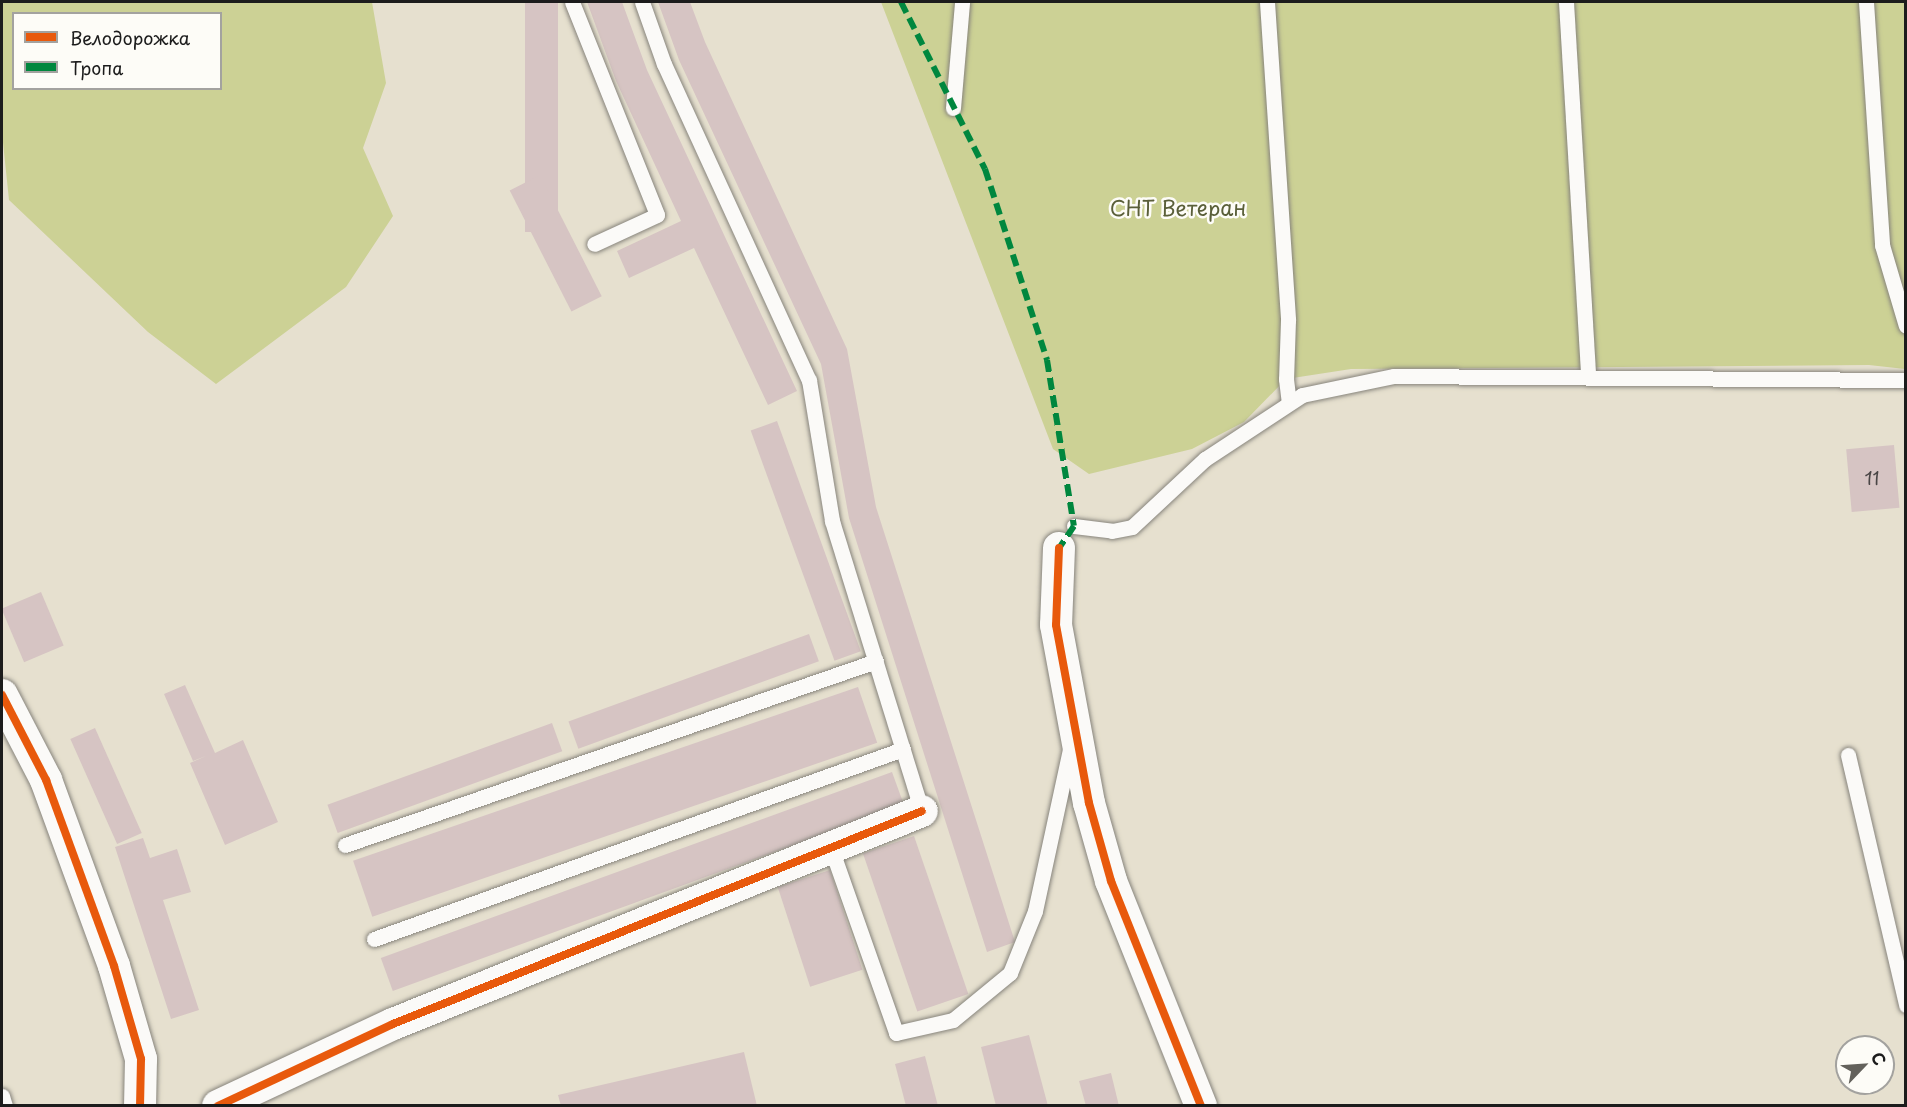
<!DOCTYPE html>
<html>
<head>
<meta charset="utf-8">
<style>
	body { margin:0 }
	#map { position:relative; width:1907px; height:1107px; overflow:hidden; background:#e6e0cf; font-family:"Playpen Sans",sans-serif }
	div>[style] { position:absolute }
	.green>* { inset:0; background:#ccd195 }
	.building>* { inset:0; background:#d6c4c3; transform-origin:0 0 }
	.roads { filter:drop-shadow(0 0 2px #87847c) drop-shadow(0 0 2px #87847c) }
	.service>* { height:15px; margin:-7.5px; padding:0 7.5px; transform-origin:7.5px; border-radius:7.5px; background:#fbfaf8 }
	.minor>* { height:32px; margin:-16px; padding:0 16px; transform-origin:16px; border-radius:16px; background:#fbfaf8 }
	.quiet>* { height:6px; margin-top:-3px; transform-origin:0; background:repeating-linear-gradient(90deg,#00873e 0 12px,transparent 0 18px) }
	.cycleway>* { height:8px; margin:-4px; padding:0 4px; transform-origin:4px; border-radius:4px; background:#e8590c }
	span { translate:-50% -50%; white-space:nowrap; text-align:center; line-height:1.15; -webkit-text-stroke:5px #fdfcf7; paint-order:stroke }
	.number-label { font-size:18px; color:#4a4646 }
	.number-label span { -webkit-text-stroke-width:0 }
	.park-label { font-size:21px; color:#5a5f39 }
	.frame { position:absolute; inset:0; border:3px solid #1c1c1c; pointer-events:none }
	.legend { position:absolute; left:12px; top:12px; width:210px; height:78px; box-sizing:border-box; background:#fdfcf7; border:2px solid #a3a29f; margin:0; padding:8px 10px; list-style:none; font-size:18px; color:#1c1c1c }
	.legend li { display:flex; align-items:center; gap:12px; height:30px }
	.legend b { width:30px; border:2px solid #a3a29f }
	.north { position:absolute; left:1835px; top:1035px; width:60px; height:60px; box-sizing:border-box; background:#fdfcf7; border:2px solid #a3a29f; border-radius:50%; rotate:65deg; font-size:16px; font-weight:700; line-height:24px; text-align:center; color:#1c1c1c }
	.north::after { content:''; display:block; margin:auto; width:21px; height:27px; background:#63615b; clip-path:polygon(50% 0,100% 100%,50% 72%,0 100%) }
</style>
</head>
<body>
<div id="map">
	<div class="green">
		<i style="clip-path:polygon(evenodd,2px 2px,372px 2px,386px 83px,363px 148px,393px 216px,346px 287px,216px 384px,148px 332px,9px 200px,2px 133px,2px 2px,14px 14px,220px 14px,220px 88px,14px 88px,14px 14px)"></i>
		<i style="clip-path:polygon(881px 2px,1905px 2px,1905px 369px,1869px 365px,1351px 369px,1286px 379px,1244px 422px,1192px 449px,1089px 474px,1053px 449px)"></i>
	</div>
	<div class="building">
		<i style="left:525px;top:2px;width:33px;height:230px"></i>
		<i style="clip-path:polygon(587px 2px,622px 2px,647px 70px,797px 391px,768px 405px,694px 248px,629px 278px,617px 251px,681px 221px,616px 81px)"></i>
		<i style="clip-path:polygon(658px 2px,690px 2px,705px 42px,847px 349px,876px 507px,1015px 942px,987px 952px,849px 518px,821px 364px,679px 60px)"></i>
		<i style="left:540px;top:175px;width:136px;height:34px;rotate:63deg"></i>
		<i style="left:777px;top:421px;width:245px;height:28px;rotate:70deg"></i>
		<i style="left:1894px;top:445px;width:63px;height:48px;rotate:85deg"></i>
		<i style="left:41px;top:592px;width:58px;height:43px;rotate:67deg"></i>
		<i style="left:809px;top:634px;width:29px;height:256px;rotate:70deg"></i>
		<i style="clip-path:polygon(185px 685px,215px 753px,243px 740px,278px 822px,225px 845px,190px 763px,206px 756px,193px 761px,164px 694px)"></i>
		<i style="left:858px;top:687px;width:59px;height:534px;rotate:71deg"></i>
		<i style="left:552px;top:723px;width:30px;height:239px;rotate:70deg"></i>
		<i style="left:95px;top:728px;width:115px;height:27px;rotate:66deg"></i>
		<i style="left:892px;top:772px;width:35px;height:544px;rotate:70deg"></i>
		<i style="left:914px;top:836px;width:167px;height:54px;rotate:71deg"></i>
		<i style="clip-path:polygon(143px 838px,150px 858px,177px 849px,191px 892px,163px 900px,199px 1010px,171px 1019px,115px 847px)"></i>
		<i style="left:830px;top:870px;width:105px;height:55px;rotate:72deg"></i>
		<i style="clip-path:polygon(1029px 1035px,1048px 1106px,996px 1106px,981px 1047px)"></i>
		<i style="clip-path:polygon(744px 1052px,757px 1106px,561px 1106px,558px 1095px)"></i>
		<i style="clip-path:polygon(925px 1056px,938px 1106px,906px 1106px,895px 1064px)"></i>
		<i style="clip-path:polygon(1111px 1073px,1119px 1106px,1086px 1106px,1079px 1081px)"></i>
	</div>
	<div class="roads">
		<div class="service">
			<i style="left:572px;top:2px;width:229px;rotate:68.2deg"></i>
			<i style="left:657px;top:215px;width:69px;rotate:155.3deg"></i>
			<i style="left:642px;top:2px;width:66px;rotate:70.5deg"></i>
			<i style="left:664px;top:64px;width:348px;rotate:65.4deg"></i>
			<i style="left:809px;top:380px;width:143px;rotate:80.7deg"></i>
			<i style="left:832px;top:521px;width:304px;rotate:72.8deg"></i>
			<i style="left:1267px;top:2px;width:319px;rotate:86.2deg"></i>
			<i style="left:1288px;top:320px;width:59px;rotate:91.9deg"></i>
			<i style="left:1286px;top:379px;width:24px;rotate:83deg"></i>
			<i style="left:1566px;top:2px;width:374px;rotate:86.6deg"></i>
			<i style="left:1866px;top:2px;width:244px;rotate:86.2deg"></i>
			<i style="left:1882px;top:245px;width:84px;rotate:73.5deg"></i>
			<i style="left:953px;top:108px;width:106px;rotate:-85.1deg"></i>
			<i style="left:1074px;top:526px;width:38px;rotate:7deg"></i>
			<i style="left:1112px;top:531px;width:20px;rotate:-11deg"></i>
			<i style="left:1132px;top:527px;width:100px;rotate:-43deg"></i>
			<i style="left:1205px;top:459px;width:116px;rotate:-33.4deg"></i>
			<i style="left:1302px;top:395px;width:94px;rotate:-11.7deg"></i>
			<i style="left:1394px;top:376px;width:512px;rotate:0.45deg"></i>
			<i style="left:1848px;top:755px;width:257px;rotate:76.9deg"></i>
			<i style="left:345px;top:845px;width:562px;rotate:-19.11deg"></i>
			<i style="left:831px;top:848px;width:196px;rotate:70.6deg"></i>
			<i style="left:896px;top:1033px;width:58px;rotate:-12.8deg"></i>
			<i style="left:953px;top:1020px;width:74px;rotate:-39.5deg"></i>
			<i style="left:1010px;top:973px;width:67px;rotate:-68deg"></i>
			<i style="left:1035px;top:911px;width:166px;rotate:-77.8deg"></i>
			<i style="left:374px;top:939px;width:562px;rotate:-19.76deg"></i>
			<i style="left:2px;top:1096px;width:10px;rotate:73deg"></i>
		</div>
		<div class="minor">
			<i style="left:1059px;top:548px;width:77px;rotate:92.2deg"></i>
			<i style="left:1056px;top:625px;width:181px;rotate:79.5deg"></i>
			<i style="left:1089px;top:803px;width:81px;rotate:74.2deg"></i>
			<i style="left:1111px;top:881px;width:242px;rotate:68.2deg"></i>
			<i style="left:2px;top:695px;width:96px;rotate:62.6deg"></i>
			<i style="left:46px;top:780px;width:198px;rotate:69.9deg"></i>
			<i style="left:114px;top:966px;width:97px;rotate:73.8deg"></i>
			<i style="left:141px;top:1059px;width:47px;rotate:91.2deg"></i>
			<i style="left:218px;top:1106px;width:193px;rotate:-25.1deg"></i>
			<i style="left:393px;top:1024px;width:570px;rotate:-21.93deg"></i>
		</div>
	</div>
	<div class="quiet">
		<i style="left:901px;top:2px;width:187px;rotate:63.3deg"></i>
		<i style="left:985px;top:169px;width:201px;rotate:72deg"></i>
		<i style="left:1047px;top:360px;width:168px;rotate:80.8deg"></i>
		<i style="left:1074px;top:526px;width:27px;rotate:124deg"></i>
	</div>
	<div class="cycleway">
		<i style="left:1059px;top:548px;width:77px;rotate:92.2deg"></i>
		<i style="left:1056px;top:625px;width:181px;rotate:79.5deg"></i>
		<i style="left:1089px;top:803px;width:81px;rotate:74.2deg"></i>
		<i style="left:1111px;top:881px;width:242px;rotate:68.2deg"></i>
		<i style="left:2px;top:695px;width:96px;rotate:62.6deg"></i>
		<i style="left:46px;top:780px;width:198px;rotate:69.9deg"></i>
		<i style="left:114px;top:966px;width:97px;rotate:73.8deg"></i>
		<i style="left:141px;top:1059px;width:47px;rotate:91.2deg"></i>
		<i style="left:218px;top:1106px;width:193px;rotate:-25.1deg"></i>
		<i style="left:393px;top:1024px;width:570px;rotate:-21.93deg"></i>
	</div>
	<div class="number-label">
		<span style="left:1872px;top:478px">11</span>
	</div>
	<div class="park-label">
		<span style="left:1178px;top:207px">СНТ Ветеран</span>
	</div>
	<div class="frame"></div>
	<ul class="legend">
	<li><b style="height:8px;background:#e8590c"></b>Велодорожка</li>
	<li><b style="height:8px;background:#00873e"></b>Тропа</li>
	</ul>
	<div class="north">С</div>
</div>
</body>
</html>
